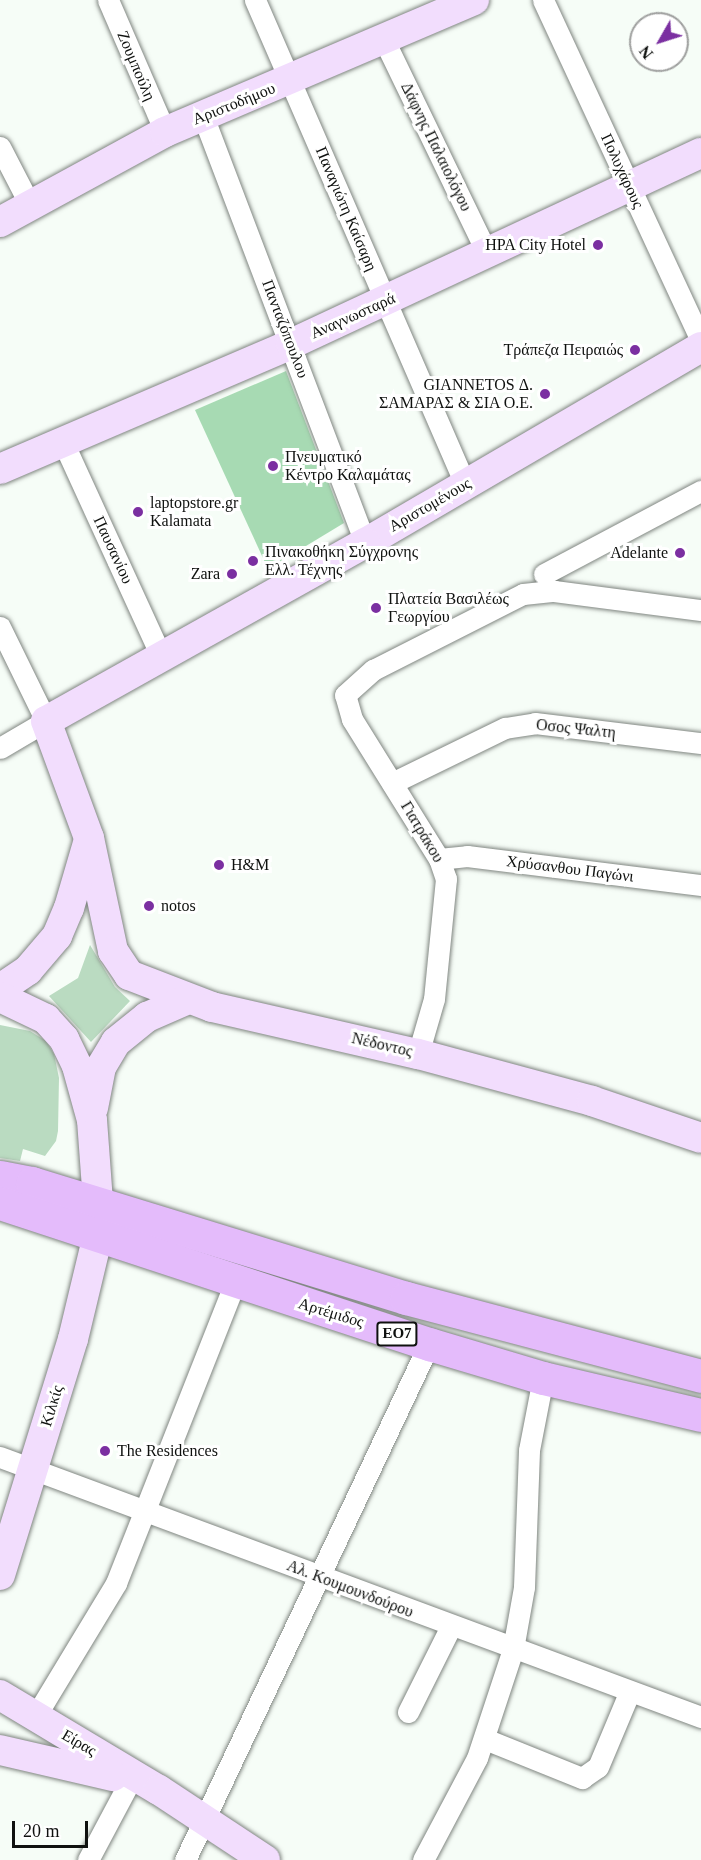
<!DOCTYPE html>
<html>
<head>
<meta charset="utf-8">
<style>
	body { margin:0 }
	#map { position:relative; width:701px; height:1860px; overflow:hidden; background:#f6fdf7; font-family:Georgia,serif }
	div>[style] { position:absolute }
	.green>* { inset:0; background:#badbc1 }
	.building>* { inset:0; background:#a7dab3 }
	.roads { filter:drop-shadow(0 0 2px #808681) drop-shadow(0 0 2px #808681) }
	.street>* { height:21px; margin:-10.5px; padding:0 10.5px; transform-origin:10.5px; border-radius:10.5px; background:#fff }
	.secondary>* { height:30px; margin:-15px; padding:0 15px; transform-origin:15px; border-radius:15px; background:#f2ddfd }
	.primary>* { height:33px; margin:-16.5px; padding:0 16.5px; transform-origin:16.5px; border-radius:16.5px; background:#e4bbfb }
	.dots>* { width:16px; height:16px; translate:-50% -50%; box-sizing:border-box; border:3px solid #fff; border-radius:50% }
	span { translate:-50% -50%; white-space:nowrap; text-align:center; line-height:1.15; -webkit-text-stroke:6px #fff; paint-order:stroke }
	.shield-label span { padding:2px 4px; background:#fff; border:2px solid; border-radius:4px; -webkit-text-stroke-width:0 }
	.shield-label { font-size:15px; color:#0f110f; font-weight:700 }
	.street-label { font-size:16px; color:#0f110f }
	.poi-label { font-size:16px; color:#0f110f }
	.right { translate:-100% -50%; text-align:right }
	.left { translate:0 -50%; text-align:left }
	.north { position:absolute; left:629px; top:12px; width:60px; height:60px; box-sizing:border-box; background:#fff; border:2px solid #9fa09f; border-radius:50%; rotate:231deg; font-size:16px; font-weight:700; line-height:24px; text-align:center; color:#0f110f }
	.north::after { content:''; display:block; margin:auto; width:21px; height:27px; background:#7b2fa1; clip-path:polygon(50% 0,100% 100%,50% 72%,0 100%) }
	.scale { position:absolute; left:12px; top:1821px; width:76px; height:27px; box-sizing:border-box; border:3px solid #0f110f; border-top:0; padding-left:8px; font-size:18px; line-height:21px; white-space:nowrap; color:#0f110f; -webkit-text-stroke:4px #fff; paint-order:stroke }
</style>
</head>
<body>
<div id="map">
	<div class="green">
		<i style="clip-path:polygon(90px 945px,115px 987px,130px 1001px,91px 1042px,49px 996px,78px 978px)"></i>
		<i style="clip-path:polygon(0 1025px,30px 1031px,46px 1041px,54px 1054px,59px 1078px,58px 1131px,56px 1141px,45px 1156px,23px 1149px,20px 1161px,0 1158px)"></i>
	</div>
	<div class="building">
		<i style="clip-path:polygon(286px 371px,344px 523px,268px 569px,195px 410px)"></i>
	</div>
	<div class="roads">
		<div class="street">
			<i style="left:108px;top:0;width:144px;rotate:66.6deg"></i>
			<i style="left:255px;top:0;width:528px;rotate:66.54deg"></i>
			<i style="left:543px;top:0;width:376px;rotate:65.1deg"></i>
			<i style="left:384px;top:40px;width:237px;rotate:64.2deg"></i>
			<i style="left:203px;top:116px;width:457px;rotate:69.2deg"></i>
			<i style="left:0;top:147px;width:65px;rotate:62.7deg"></i>
			<i style="left:63px;top:442px;width:238px;rotate:65.4deg"></i>
			<i style="left:544px;top:574px;width:178px;rotate:-27.9deg"></i>
			<i style="left:0;top:627px;width:105px;rotate:63.9deg"></i>
			<i style="left:46px;top:721px;width:53px;rotate:149.6deg"></i>
			<i style="left:392px;top:783px;width:126px;rotate:-26deg"></i>
			<i style="left:505px;top:728px;width:30px;rotate:-9deg"></i>
			<i style="left:535px;top:723px;width:167px;rotate:6.9deg"></i>
			<i style="left:439px;top:859px;width:28px;rotate:-6deg"></i>
			<i style="left:467px;top:856px;width:236px;rotate:7.1deg"></i>
			<i style="left:418px;top:1054px;width:57px;rotate:-73.8deg"></i>
			<i style="left:434px;top:999px;width:121px;rotate:-84.3deg"></i>
			<i style="left:446px;top:879px;width:21px;rotate:-109deg"></i>
			<i style="left:439px;top:859px;width:165px;rotate:-121.9deg"></i>
			<i style="left:352px;top:719px;width:25px;rotate:-106deg"></i>
			<i style="left:345px;top:695px;width:38px;rotate:-42deg"></i>
			<i style="left:373px;top:670px;width:168px;rotate:-26.9deg"></i>
			<i style="left:523px;top:594px;width:31px;rotate:-6deg"></i>
			<i style="left:554px;top:591px;width:148px;rotate:7.4deg"></i>
			<i style="left:0;top:1457px;width:748px;rotate:20.35deg"></i>
			<i style="left:408px;top:1712px;width:96px;rotate:-63.4deg"></i>
			<i style="left:35px;top:1717px;width:157px;rotate:-58.8deg"></i>
			<i style="left:116px;top:1583px;width:323px;rotate:-68.4deg"></i>
			<i style="left:485px;top:1739px;width:105px;rotate:21.9deg"></i>
			<i style="left:582px;top:1778px;width:19px;rotate:-35deg"></i>
			<i style="left:598px;top:1767px;width:82px;rotate:-67.2deg"></i>
			<i style="left:88px;top:1860px;width:89px;rotate:-62deg"></i>
			<i style="left:185px;top:1860px;width:571px;rotate:-64.69deg"></i>
			<i style="left:423px;top:1860px;width:115px;rotate:-62.1deg"></i>
			<i style="left:477px;top:1758px;width:115px;rotate:-71.7deg"></i>
			<i style="left:513px;top:1649px;width:63px;rotate:-79.9deg"></i>
			<i style="left:524px;top:1587px;width:137px;rotate:-87.9deg"></i>
			<i style="left:529px;top:1450px;width:73px;rotate:-79deg"></i>
		</div>
		<div class="secondary">
			<i style="left:0;top:222px;width:188px;rotate:-28.6deg"></i>
			<i style="left:165px;top:132px;width:336px;rotate:-23.1deg"></i>
			<i style="left:701px;top:347px;width:389px;rotate:149.7deg"></i>
			<i style="left:365px;top:543px;width:365px;rotate:150.8deg"></i>
			<i style="left:46px;top:721px;width:125px;rotate:69.8deg"></i>
			<i style="left:89px;top:838px;width:116px;rotate:78deg"></i>
			<i style="left:113px;top:951px;width:29px;rotate:56deg"></i>
			<i style="left:129px;top:975px;width:89px;rotate:21.1deg"></i>
			<i style="left:212px;top:1007px;width:211px;rotate:12.9deg"></i>
			<i style="left:418px;top:1054px;width:180px;rotate:15.1deg"></i>
			<i style="left:592px;top:1101px;width:115px;rotate:18.7deg"></i>
			<i style="left:0;top:469px;width:317px;rotate:-23.2deg"></i>
			<i style="left:291px;top:344px;width:452px;rotate:-25deg"></i>
			<i style="left:0;top:989px;width:34px;rotate:-34deg"></i>
			<i style="left:28px;top:970px;width:45px;rotate:-49.5deg"></i>
			<i style="left:57px;top:936px;width:30px;rotate:-67deg"></i>
			<i style="left:69px;top:908px;width:68px;rotate:-73.7deg"></i>
			<i style="left:0;top:997px;width:51px;rotate:25.6deg"></i>
			<i style="left:46px;top:1019px;width:27px;rotate:48deg"></i>
			<i style="left:64px;top:1039px;width:30px;rotate:64deg"></i>
			<i style="left:77px;top:1066px;width:56px;rotate:74.5deg"></i>
			<i style="left:92px;top:1120px;width:82px;rotate:85.8deg"></i>
			<i style="left:98px;top:1202px;width:33px;rotate:90deg"></i>
			<i style="left:98px;top:1235px;width:107px;rotate:103.5deg"></i>
			<i style="left:73px;top:1339px;width:247px;rotate:107.2deg"></i>
			<i style="left:93px;top:1108px;width:42px;rotate:-79deg"></i>
			<i style="left:101px;top:1067px;width:29px;rotate:-59deg"></i>
			<i style="left:116px;top:1042px;width:40px;rotate:-39deg"></i>
			<i style="left:147px;top:1017px;width:45px;rotate:-23.7deg"></i>
			<i style="left:0;top:1695px;width:185px;rotate:30.9deg"></i>
			<i style="left:159px;top:1790px;width:127px;rotate:33.4deg"></i>
			<i style="left:0;top:1750px;width:116px;rotate:13deg"></i>
		</div>
		<div class="primary">
			<i style="left:0;top:1177px;width:33px;rotate:11deg"></i>
			<i style="left:32px;top:1183px;width:391px;rotate:17.1deg"></i>
			<i style="left:406px;top:1298px;width:305px;rotate:14.8deg"></i>
			<i style="left:0;top:1203px;width:452px;rotate:18.2deg"></i>
			<i style="left:429px;top:1344px;width:119px;rotate:16.6deg"></i>
			<i style="left:543px;top:1378px;width:162px;rotate:13.2deg"></i>
		</div>
	</div>
	<div class="dots">
		<i style="left:598px;top:245px;background:#7b2fa1"></i>
		<i style="left:635px;top:350px;background:#7b2fa1"></i>
		<i style="left:545px;top:394px;background:#7b2fa1"></i>
		<i style="left:273px;top:466px;background:#7b2fa1"></i>
		<i style="left:138px;top:512px;background:#7b2fa1"></i>
		<i style="left:680px;top:553px;background:#7b2fa1"></i>
		<i style="left:253px;top:561px;background:#7b2fa1"></i>
		<i style="left:232px;top:574px;background:#7b2fa1"></i>
		<i style="left:376px;top:608px;background:#7b2fa1"></i>
		<i style="left:219px;top:865px;background:#7b2fa1"></i>
		<i style="left:149px;top:906px;background:#7b2fa1"></i>
		<i style="left:105px;top:1451px;background:#7b2fa1"></i>
	</div>
	<div class="shield-label">
		<span style="left:397px;top:1334px">ΕΟ7</span>
	</div>
	<div class="street-label">
		<span style="left:136px;top:66px;rotate:67deg">Ζουμπούλη</span>
		<span style="left:234px;top:104px;rotate:-22deg">Αριστοδήμου</span>
		<span style="left:436px;top:147px;rotate:64deg">Δάφνης Παλαιολόγου</span>
		<span style="left:622px;top:171px;rotate:65deg">Πολυχάρους</span>
		<span style="left:346px;top:209px;rotate:67deg">Παναγιώτη Καίσαρη</span>
		<span style="left:353px;top:316px;rotate:-24deg">Αναγνωσταρά</span>
		<span style="left:285px;top:329px;rotate:69deg">Πανταζόπουλου</span>
		<span style="left:430px;top:505px;rotate:-30deg">Αριστομένους</span>
		<span style="left:113px;top:550px;rotate:65deg">Παυσανίου</span>
		<span style="left:576px;top:729px;rotate:6deg">Οσος Ψαλτη</span>
		<span style="left:422px;top:832px;rotate:59deg">Γιατράκου</span>
		<span style="left:570px;top:869px;rotate:7deg">Χρύσανθου Παγώνι</span>
		<span style="left:382px;top:1045px;rotate:13deg">Νέδοντος</span>
		<span style="left:331px;top:1313px;rotate:17deg">Αρτέμιδος</span>
		<span style="left:52px;top:1406px;rotate:-73deg">Κιλκίς</span>
		<span style="left:350px;top:1589px;rotate:21deg">Αλ. Κουμουνδούρου</span>
		<span style="left:79px;top:1743px;rotate:30deg">Είρας</span>
	</div>
	<div class="poi-label">
		<span class="right" style="left:586px;top:245px">HPA City Hotel</span>
		<span class="right" style="left:623px;top:350px">Τράπεζα Πειραιώς</span>
		<span class="right" style="left:533px;top:394px">GIANNETOS Δ.<br>ΣΑΜΑΡΑΣ &amp; ΣΙΑ Ο.Ε.</span>
		<span class="left" style="left:285px;top:466px">Πνευματικό<br>Κέντρο Καλαμάτας</span>
		<span class="left" style="left:150px;top:512px">laptopstore.gr<br>Kalamata</span>
		<span class="left" style="left:265px;top:561px">Πινακοθήκη Σύγχρονης<br>Ελλ. Τέχνης</span>
		<span class="right" style="left:668px;top:553px">Adelante</span>
		<span class="right" style="left:220px;top:574px">Zara</span>
		<span class="left" style="left:388px;top:608px">Πλατεία Βασιλέως<br>Γεωργίου</span>
		<span class="left" style="left:231px;top:865px">H&amp;M</span>
		<span class="left" style="left:161px;top:906px">notos</span>
		<span class="left" style="left:117px;top:1451px">The Residences</span>
	</div>
	<div class="north">N</div>
	<div class="scale">20 m</div>
</div>
</body>
</html>
